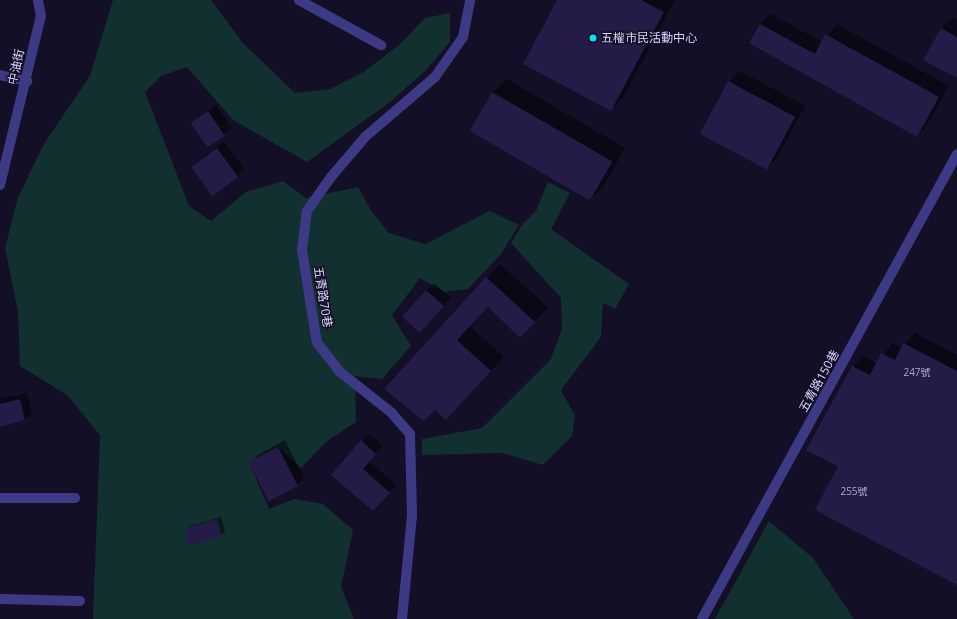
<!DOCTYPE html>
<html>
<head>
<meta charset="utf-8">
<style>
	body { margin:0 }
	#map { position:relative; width:957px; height:619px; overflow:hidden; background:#130f26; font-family:"Open Sans","Noto Sans TC",sans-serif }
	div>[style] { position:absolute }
	.green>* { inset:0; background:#12302f }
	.shadow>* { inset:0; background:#0007; transform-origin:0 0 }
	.building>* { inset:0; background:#241b47; transform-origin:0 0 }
	.minor>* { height:10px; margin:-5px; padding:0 5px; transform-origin:5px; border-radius:5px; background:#3d3a85 }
	.dots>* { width:11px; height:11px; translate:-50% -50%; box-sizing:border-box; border:2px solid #130f26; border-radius:50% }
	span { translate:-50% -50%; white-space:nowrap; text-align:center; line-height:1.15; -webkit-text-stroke:3px #130f26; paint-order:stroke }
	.number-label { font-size:10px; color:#aca6d1 }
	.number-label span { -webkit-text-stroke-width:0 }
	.poi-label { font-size:12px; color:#d9d4ff }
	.left { translate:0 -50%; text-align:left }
	.street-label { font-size:12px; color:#d9d4ff }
</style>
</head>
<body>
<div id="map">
	<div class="green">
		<i style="clip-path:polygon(113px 0,211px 0,243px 43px,295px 93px,330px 89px,365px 71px,400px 44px,425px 18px,450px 13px,450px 42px,425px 71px,390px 102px,307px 162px,233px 120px,187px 67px,161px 76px,145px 92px,189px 206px,211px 221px,246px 192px,283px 181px,306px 198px,358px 187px,372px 212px,389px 233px,425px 244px,490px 211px,519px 225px,501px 254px,468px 289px,444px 292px,420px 278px,392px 315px,411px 346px,382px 379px,355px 376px,356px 422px,327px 441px,301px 468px,278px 447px,249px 462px,269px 509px,294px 499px,323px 504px,353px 530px,341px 587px,354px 619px,93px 619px,100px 435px,67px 395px,20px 366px,18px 312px,5px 248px,18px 197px,45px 142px,90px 76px)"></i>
		<i style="clip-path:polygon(548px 182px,570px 193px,551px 229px,629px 284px,615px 309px,603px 303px,601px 337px,561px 390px,575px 416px,572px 436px,543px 465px,502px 453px,422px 455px,422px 439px,482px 428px,551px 359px,562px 329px,561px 298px,511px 243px,522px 225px,536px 211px)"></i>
		<i style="clip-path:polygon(769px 521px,813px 558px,854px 619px,715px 619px)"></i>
	</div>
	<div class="shadow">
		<i style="clip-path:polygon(558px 0,675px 0,624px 96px,611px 110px)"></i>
		<i style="clip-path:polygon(771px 14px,822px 42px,837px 24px,949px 86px,927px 125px,917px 136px,760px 24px)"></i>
		<i style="clip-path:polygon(952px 18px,957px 20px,957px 77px,941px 28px)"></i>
		<i style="clip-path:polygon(740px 71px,805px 106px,777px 158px,767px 168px,729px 82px)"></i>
		<i style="clip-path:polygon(507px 79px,625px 148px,603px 187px,590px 200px,471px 131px,493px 92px)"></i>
		<i style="left:216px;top:105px;width:28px;height:31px;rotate:55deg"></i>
		<i style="clip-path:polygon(224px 141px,244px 169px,237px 176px,191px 167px)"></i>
		<i style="clip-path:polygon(500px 264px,548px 307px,533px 323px,488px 307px,470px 326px,504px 357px,460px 405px,435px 409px,408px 405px,406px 407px,386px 389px)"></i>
		<i style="clip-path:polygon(434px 283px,451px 298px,427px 324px,404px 316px)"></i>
		<i style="clip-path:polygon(915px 333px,957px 355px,957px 584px,839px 465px,853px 367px,863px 356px,877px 363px,892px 343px,902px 348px)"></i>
		<i style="clip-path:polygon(27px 393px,32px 412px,25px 420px,0 426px,0 399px)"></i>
		<i style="clip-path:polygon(369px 434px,382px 446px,369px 461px,396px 485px,380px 503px,332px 475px)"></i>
		<i style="clip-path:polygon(285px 440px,304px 478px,297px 485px,251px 462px,258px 455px)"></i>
		<i style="clip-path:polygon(221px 517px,225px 532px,222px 535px,186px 529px,190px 526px)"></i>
	</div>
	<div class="building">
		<i style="clip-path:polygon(557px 0,641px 0,664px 12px,611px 111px,523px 64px)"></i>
		<i style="clip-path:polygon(760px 24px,815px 54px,825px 34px,939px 97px,917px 137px,749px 43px)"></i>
		<i style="clip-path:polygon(941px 28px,957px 37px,957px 78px,923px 60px)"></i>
		<i style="left:728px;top:81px;width:76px;height:60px;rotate:28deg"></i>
		<i style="left:492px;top:92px;width:139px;height:45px;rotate:30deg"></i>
		<i style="left:208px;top:111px;width:30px;height:21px;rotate:56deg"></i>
		<i style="left:217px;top:148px;width:36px;height:32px;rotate:54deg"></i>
		<i style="clip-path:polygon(486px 277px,535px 322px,520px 338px,488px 307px,457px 340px,491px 371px,446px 420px,435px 410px,424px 421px,384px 389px)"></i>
		<i style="left:426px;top:290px;width:24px;height:36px;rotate:42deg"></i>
		<i style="clip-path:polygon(903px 343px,957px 371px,957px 585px,815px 510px,838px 466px,806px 450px,852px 366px,870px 375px,881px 353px,895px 360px)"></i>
		<i style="clip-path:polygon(20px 399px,25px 420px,0 427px,0 404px)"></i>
		<i style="clip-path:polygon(361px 440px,376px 454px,363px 469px,390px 493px,373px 511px,331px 475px)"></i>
		<i style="left:278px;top:447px;width:44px;height:33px;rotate:63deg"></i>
		<i style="left:217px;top:519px;width:18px;height:34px;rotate:74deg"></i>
	</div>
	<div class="minor">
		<i style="left:299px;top:0;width:94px;rotate:28.8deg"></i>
		<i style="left:0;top:75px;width:28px;rotate:13deg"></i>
		<i style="left:0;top:185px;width:174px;rotate:-76.4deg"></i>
		<i style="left:41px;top:16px;width:16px;rotate:-101deg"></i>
		<i style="left:0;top:498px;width:75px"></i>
		<i style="left:0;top:599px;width:80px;rotate:1.4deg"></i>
		<i style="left:402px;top:619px;width:103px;rotate:-84.5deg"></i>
		<i style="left:412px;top:516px;width:82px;rotate:-91.4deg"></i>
		<i style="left:410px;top:434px;width:28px;rotate:-131deg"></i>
		<i style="left:392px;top:413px;width:66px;rotate:-141.7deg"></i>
		<i style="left:340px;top:372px;width:37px;rotate:-128deg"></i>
		<i style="left:317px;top:343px;width:94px;rotate:-99.2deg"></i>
		<i style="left:302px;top:250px;width:39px;rotate:-83deg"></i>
		<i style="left:307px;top:211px;width:42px;rotate:-54.8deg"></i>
		<i style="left:331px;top:177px;width:52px;rotate:-49.6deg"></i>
		<i style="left:365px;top:137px;width:92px;rotate:-40.6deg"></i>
		<i style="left:435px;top:77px;width:49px;rotate:-55deg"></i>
		<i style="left:463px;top:37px;width:38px;rotate:-79deg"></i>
		<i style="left:702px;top:619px;width:530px;rotate:-61.26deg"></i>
	</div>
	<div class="dots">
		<i style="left:593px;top:38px;background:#00e5ff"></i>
	</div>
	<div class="number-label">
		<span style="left:917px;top:373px">247號</span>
		<span style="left:854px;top:492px">255號</span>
	</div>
	<div class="poi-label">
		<span class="left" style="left:601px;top:38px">五權市民活動中心</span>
	</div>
	<div class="street-label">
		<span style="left:16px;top:67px;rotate:-77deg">中油街</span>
		<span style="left:323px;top:297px;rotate:81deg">五青路70巷</span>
		<span style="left:819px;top:381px;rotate:-61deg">五青路150巷</span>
	</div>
</div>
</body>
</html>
